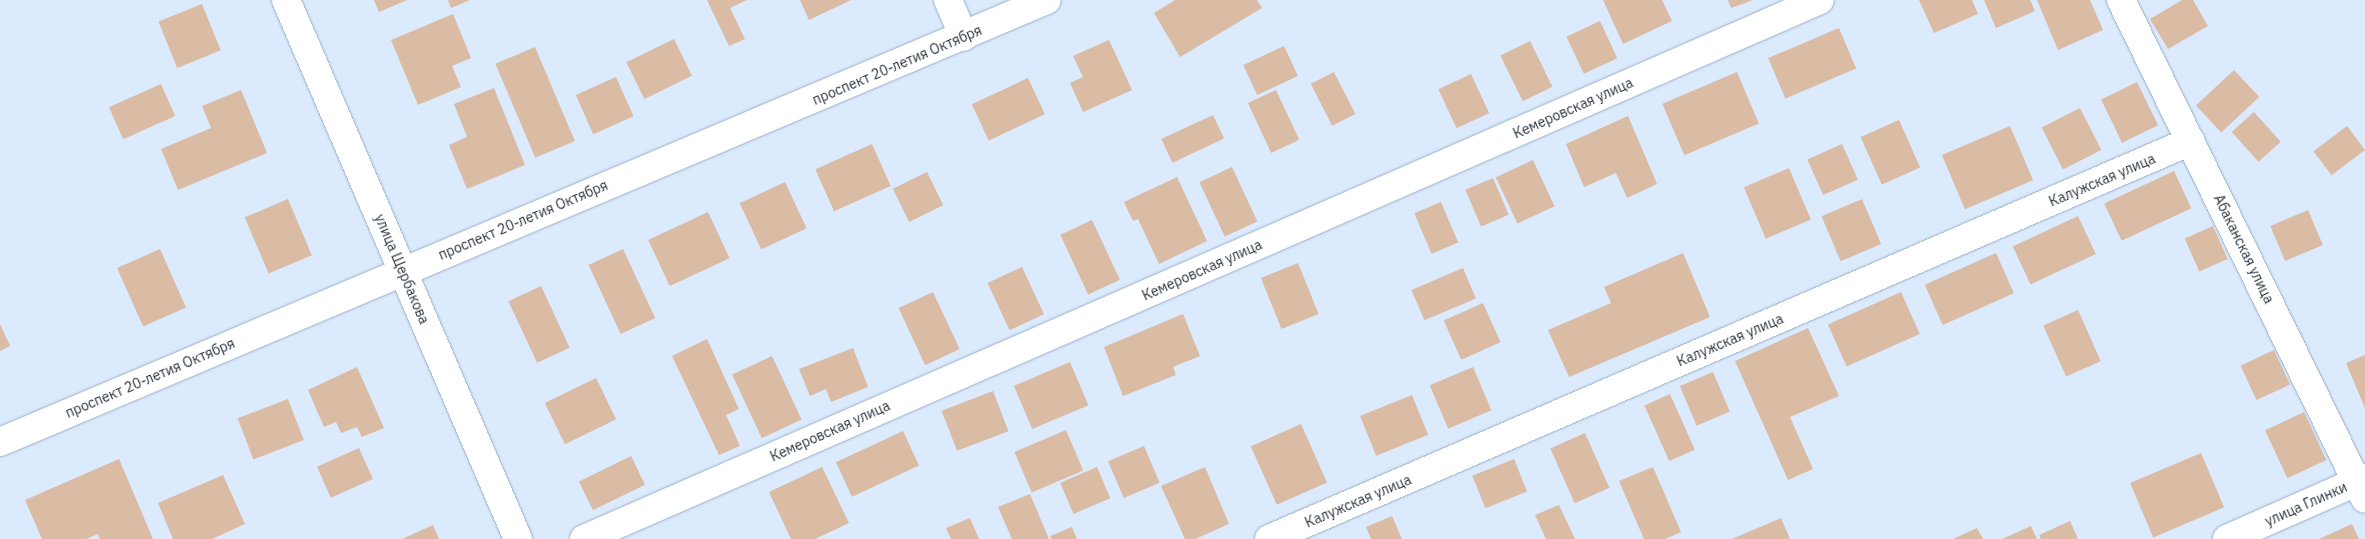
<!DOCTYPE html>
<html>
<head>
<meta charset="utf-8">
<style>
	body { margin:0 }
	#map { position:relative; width:2365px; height:539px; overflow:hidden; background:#dbeafc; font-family:"IBM Plex Sans",sans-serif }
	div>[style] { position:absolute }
	.building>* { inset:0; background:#dabba4; transform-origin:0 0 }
	.roads { filter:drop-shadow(0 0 1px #97afca) drop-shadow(0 0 1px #97afca) }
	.minor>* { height:28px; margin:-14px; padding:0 14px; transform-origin:14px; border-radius:14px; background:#fff }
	span { translate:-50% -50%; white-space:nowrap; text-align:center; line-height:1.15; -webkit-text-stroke:4px #fff; paint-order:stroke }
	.street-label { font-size:14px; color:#252f3a }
</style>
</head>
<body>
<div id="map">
	<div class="building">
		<i style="clip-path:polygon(374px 0,407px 0,379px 12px)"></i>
		<i style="clip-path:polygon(448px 0,470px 0,451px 8px)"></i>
		<i style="clip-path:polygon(707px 0,747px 0,730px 8px,745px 39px,729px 46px)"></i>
		<i style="clip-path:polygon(800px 0,851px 0,809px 20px)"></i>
		<i style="clip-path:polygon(1175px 0,1257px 0,1262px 8px,1180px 57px,1154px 13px)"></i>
		<i style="clip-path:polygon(1603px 0,1662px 0,1672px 21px,1623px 44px)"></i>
		<i style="clip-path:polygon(1728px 0,1753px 0,1731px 8px)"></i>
		<i style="clip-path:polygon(1919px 0,1972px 0,1978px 14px,1934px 33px)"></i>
		<i style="clip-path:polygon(1984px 0,2030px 0,2035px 11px,1996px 28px)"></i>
		<i style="clip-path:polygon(2037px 0,2090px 0,2103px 30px,2058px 50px)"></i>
		<i style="clip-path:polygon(2182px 0,2193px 0,2208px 26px,2168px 49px,2150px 19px)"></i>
		<i style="left:202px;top:4px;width:50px;height:47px;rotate:68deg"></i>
		<i style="clip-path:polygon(453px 14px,471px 58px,452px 66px,461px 87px,418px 105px,391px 40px)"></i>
		<i style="left:1600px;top:21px;width:41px;height:37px;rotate:65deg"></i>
		<i style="left:1839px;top:28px;width:44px;height:77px;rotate:67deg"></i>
		<i style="left:674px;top:39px;width:41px;height:53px;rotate:64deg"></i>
		<i style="clip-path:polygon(1109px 40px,1132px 90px,1083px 112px,1070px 83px,1083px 77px,1073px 56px)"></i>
		<i style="left:1530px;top:41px;width:51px;height:33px;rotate:64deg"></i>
		<i style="left:1284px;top:46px;width:33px;height:45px;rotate:65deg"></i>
		<i style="left:535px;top:47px;width:102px;height:43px;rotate:67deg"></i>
		<i style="left:2234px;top:70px;width:37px;height:52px;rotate:47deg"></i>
		<i style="left:1334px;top:72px;width:47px;height:26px;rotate:63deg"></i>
		<i style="left:1737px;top:72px;width:56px;height:81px;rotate:67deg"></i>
		<i style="left:1471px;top:74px;width:43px;height:36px;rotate:65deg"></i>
		<i style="left:616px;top:77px;width:43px;height:44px;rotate:66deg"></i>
		<i style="left:1028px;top:78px;width:40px;height:62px;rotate:65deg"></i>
		<i style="left:2137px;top:82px;width:48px;height:40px;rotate:64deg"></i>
		<i style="left:161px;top:84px;width:35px;height:57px;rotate:66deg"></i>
		<i style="clip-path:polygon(494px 88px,525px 165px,467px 189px,449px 145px,467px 137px,454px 104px)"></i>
		<i style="clip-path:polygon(241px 90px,267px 153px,178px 190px,161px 149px,211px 128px,202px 106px)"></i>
		<i style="left:1276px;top:90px;width:55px;height:31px;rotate:65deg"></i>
		<i style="left:2080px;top:108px;width:47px;height:43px;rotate:63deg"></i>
		<i style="left:2254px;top:112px;width:40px;height:30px;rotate:48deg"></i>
		<i style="left:1213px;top:115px;width:26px;height:57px;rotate:65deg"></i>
		<i style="clip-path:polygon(1628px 116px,1657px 184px,1627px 198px,1616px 173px,1584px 187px,1566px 144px)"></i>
		<i style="left:1899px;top:120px;width:52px;height:42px;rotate:66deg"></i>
		<i style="left:2010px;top:126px;width:59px;height:74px;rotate:67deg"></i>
		<i style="left:2347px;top:126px;width:30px;height:42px;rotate:53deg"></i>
		<i style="left:872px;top:144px;width:46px;height:62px;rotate:66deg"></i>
		<i style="left:1842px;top:144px;width:39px;height:38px;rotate:66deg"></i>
		<i style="left:1533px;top:160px;width:51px;height:41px;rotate:65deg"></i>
		<i style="left:1232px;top:167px;width:60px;height:36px;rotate:65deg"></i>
		<i style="left:1789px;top:168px;width:56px;height:49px;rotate:67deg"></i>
		<i style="left:2174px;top:171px;width:41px;height:77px;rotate:65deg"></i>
		<i style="left:927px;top:172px;width:37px;height:38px;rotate:64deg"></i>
		<i style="clip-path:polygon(1177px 177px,1207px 241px,1159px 264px,1138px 219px,1133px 221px,1124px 202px)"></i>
		<i style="left:1493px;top:178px;width:40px;height:30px;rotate:67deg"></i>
		<i style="left:785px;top:182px;width:51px;height:50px;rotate:65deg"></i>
		<i style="left:288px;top:199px;width:61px;height:47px;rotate:67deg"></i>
		<i style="left:1862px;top:199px;width:49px;height:44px;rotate:67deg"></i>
		<i style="left:1441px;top:202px;width:44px;height:29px;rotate:67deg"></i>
		<i style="left:2308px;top:210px;width:38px;height:41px;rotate:67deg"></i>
		<i style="left:708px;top:212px;width:51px;height:66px;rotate:65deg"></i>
		<i style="left:2078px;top:216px;width:42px;height:72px;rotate:65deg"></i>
		<i style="left:1092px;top:220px;width:66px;height:35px;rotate:65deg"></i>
		<i style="left:2213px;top:226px;width:36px;height:31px;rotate:66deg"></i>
		<i style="left:160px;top:249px;width:64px;height:47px;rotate:66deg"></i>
		<i style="left:623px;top:249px;width:76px;height:38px;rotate:65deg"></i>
		<i style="clip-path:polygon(1683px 253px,1710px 317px,1569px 377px,1548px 330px,1611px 303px,1604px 287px)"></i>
		<i style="left:1996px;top:253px;width:44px;height:78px;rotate:66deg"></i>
		<i style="left:1298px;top:263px;width:55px;height:40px;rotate:68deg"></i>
		<i style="left:1022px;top:267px;width:52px;height:38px;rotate:65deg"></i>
		<i style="left:1463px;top:268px;width:33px;height:56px;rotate:67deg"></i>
		<i style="left:541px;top:286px;width:68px;height:36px;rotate:65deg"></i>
		<i style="left:933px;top:292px;width:63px;height:38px;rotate:65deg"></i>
		<i style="left:1901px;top:292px;width:46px;height:80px;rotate:66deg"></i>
		<i style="left:1483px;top:303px;width:43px;height:43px;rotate:66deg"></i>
		<i style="left:2078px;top:310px;width:56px;height:38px;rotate:66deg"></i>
		<i style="clip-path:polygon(1183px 314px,1200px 356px,1173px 367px,1176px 375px,1123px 396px,1104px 347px)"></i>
		<i style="clip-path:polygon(0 324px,10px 346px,0 351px)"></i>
		<i style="clip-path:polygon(1808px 328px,1839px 396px,1790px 417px,1813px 469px,1788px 480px,1735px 361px)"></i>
		<i style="clip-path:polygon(707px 339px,739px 409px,726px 415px,740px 446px,719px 455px,672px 356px)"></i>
		<i style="clip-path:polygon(853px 348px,868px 387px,831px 402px,826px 389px,810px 396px,799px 369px)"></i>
		<i style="left:2274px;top:350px;width:38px;height:37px;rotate:65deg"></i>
		<i style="clip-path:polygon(2365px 355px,2365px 408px,2346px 363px)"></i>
		<i style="left:772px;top:356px;width:70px;height:44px;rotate:65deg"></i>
		<i style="left:1070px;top:362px;width:47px;height:61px;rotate:67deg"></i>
		<i style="clip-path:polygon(357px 367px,384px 428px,362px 437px,357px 427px,341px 433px,336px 422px,324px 427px,308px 390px)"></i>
		<i style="left:1473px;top:367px;width:47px;height:47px;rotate:67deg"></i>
		<i style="left:1713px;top:372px;width:43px;height:36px;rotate:67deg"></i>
		<i style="left:596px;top:378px;width:46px;height:57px;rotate:64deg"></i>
		<i style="left:993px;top:391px;width:43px;height:55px;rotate:69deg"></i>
		<i style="left:1670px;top:394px;width:61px;height:28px;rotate:66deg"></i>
		<i style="left:1412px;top:395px;width:43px;height:56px;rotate:68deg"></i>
		<i style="left:288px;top:399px;width:44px;height:54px;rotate:69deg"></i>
		<i style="left:2304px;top:412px;width:53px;height:43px;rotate:65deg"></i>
		<i style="left:1301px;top:424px;width:64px;height:55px;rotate:66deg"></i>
		<i style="left:1066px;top:430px;width:44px;height:56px;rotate:67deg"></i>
		<i style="left:903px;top:431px;width:38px;height:74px;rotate:65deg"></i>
		<i style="left:1585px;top:433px;width:60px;height:38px;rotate:66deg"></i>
		<i style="left:1144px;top:446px;width:40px;height:39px;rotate:67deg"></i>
		<i style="left:359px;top:448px;width:34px;height:46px;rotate:66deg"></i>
		<i style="left:2201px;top:453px;width:59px;height:77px;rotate:67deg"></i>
		<i style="left:631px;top:456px;width:32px;height:58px;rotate:64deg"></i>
		<i style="clip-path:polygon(119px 459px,153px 539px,100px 539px,98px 534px,86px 539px,42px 539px,25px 500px)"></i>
		<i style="left:1514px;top:459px;width:35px;height:45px;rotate:68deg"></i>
		<i style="clip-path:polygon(822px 467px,849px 523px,815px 539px,791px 539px,769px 492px)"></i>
		<i style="left:1097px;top:467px;width:34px;height:40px;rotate:67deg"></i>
		<i style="clip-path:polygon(1205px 467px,1229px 524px,1195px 539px,1185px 539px,1161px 486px)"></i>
		<i style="clip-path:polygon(1653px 467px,1681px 532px,1665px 539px,1644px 539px,1619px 481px)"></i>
		<i style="clip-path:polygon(223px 475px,245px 524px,212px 539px,173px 539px,158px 503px)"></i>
		<i style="clip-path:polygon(1030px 494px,1049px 539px,1012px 539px,998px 507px)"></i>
		<i style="clip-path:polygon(1559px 505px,1575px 539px,1546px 539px,1535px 515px)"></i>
		<i style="clip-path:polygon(1392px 516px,1402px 539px,1371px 539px,1366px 527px)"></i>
		<i style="clip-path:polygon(970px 518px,979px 539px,951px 539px,946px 528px)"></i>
		<i style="clip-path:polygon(1781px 518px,1790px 539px,1732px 539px)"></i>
		<i style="clip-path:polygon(2070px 521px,2078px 539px,2041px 539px,2039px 535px)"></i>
		<i style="clip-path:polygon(2352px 524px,2359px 539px,2319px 539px)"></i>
		<i style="clip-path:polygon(433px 525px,439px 539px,402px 539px)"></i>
		<i style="clip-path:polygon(2031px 526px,2037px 539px,2002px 539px)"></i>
		<i style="clip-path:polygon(1072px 527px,1077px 539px,1052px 539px,1050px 536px)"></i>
		<i style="clip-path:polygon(1977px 528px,1983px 539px,1953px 539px)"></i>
	</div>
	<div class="roads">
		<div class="minor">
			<i style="left:286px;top:0;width:587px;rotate:66.71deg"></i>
			<i style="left:948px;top:0;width:40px;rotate:66.6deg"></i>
			<i style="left:2121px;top:0;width:555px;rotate:63.94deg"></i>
			<i style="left:0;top:442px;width:1136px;rotate:-22.89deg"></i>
			<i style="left:584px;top:539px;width:1348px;rotate:-23.56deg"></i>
			<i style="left:1269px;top:539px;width:1004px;rotate:-23.35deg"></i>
			<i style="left:2227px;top:539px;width:151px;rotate:-23.8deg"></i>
		</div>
	</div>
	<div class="street-label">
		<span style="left:897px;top:65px;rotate:-23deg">проспект 20-летия Октября</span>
		<span style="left:1573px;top:108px;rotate:-24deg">Кемеровская улица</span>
		<span style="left:2102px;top:180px;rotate:-23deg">Калужская улица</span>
		<span style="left:523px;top:220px;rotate:-23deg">проспект 20-летия Октября</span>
		<span style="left:2244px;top:249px;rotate:64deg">Абаканская улица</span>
		<span style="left:402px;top:269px;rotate:67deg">улица Щербакова</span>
		<span style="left:1202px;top:270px;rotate:-24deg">Кемеровская улица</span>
		<span style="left:1730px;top:340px;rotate:-23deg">Калужская улица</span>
		<span style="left:150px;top:378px;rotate:-23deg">проспект 20-летия Октября</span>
		<span style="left:830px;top:431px;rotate:-24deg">Кемеровская улица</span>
		<span style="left:1358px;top:501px;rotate:-23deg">Калужская улица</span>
		<span style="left:2306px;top:504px;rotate:-24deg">улица Глинки</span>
	</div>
</div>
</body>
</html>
